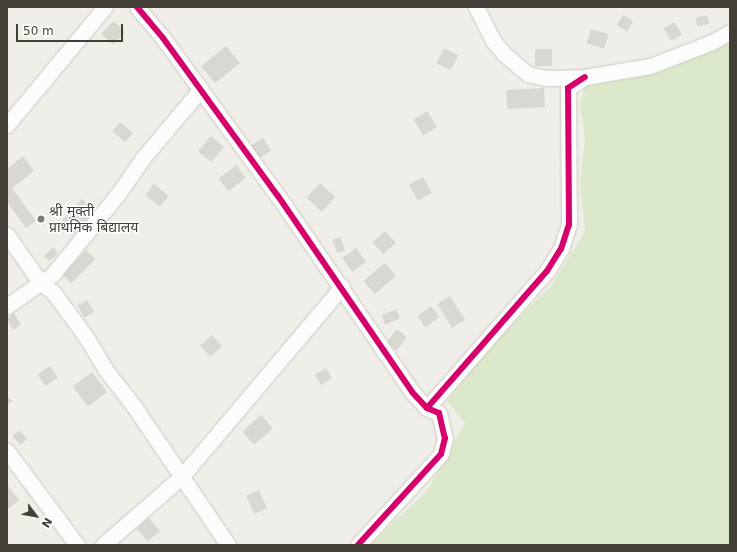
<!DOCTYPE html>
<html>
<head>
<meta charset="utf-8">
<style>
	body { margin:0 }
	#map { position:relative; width:737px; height:552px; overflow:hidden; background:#efeee9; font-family:"DejaVu Sans","Noto Sans Devanagari",sans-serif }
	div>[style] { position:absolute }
	.green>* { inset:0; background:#dce8ca }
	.building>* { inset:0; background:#d9d7d1; transform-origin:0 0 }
	.roads { filter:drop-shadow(0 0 1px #cccac5) drop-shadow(0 0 1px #cccac5) }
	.minor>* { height:15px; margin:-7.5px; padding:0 7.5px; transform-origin:7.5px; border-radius:7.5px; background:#fdfcfc }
	.cycleway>* { height:6px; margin:-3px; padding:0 3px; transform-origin:3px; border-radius:3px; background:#d6006c }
	.dots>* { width:11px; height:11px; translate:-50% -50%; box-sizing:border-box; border:2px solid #fff; border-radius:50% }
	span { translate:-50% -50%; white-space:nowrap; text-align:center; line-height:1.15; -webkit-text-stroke:3px #fff; paint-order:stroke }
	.poi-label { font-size:14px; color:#443f36 }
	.left { translate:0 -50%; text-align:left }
	.frame { position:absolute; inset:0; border:8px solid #443f36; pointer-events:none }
	.north { position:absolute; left:16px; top:496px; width:40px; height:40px; -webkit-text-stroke:3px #fff; paint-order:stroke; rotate:122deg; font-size:11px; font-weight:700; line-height:16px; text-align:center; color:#443f36 }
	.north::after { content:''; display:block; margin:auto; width:14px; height:18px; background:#443f36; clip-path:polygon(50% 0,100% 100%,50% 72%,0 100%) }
	.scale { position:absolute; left:16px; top:24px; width:107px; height:18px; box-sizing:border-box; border:2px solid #443f36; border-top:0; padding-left:5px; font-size:12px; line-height:14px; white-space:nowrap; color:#443f36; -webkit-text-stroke:3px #fff; paint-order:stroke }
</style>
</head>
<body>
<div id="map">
	<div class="green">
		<i style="clip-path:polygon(730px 39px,730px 545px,370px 545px,427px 491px,465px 423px,447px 401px,491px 345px,551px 286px,585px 231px,580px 183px,585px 139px,580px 104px,585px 86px,644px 75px)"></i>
	</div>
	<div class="building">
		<i style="left:623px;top:15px;width:12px;height:12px;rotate:31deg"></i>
		<i style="left:707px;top:15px;width:9px;height:12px;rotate:77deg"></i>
		<i style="left:114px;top:21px;width:16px;height:18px;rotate:45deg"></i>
		<i style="left:674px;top:22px;width:15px;height:12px;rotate:58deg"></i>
		<i style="left:591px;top:29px;width:18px;height:15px;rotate:16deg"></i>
		<i style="left:226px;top:46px;width:22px;height:32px;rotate:51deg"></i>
		<i style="left:444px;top:48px;width:16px;height:17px;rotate:27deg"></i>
		<i style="left:535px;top:49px;width:17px;height:17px"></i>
		<i style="left:544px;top:88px;width:19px;height:38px;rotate:87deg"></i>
		<i style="left:427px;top:111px;width:19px;height:16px;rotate:58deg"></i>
		<i style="left:120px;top:122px;width:17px;height:12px;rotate:40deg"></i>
		<i style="left:211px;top:136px;width:17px;height:20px;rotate:40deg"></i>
		<i style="left:263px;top:138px;width:15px;height:14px;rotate:58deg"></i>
		<i style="clip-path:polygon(23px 156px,34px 171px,12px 188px,36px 221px,26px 228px,7px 202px,7px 169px)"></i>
		<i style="left:236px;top:165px;width:16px;height:22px;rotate:52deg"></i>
		<i style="left:423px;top:177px;width:18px;height:16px;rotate:61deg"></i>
		<i style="left:320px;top:183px;width:21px;height:20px;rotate:43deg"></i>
		<i style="left:154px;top:184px;width:19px;height:14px;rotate:39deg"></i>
		<i style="left:82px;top:199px;width:18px;height:30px;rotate:43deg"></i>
		<i style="left:385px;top:231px;width:16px;height:17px;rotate:47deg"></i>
		<i style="left:340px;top:237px;width:14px;height:8px;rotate:69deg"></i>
		<i style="clip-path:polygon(53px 247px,58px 253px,49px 261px,44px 256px)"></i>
		<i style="left:356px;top:248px;width:17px;height:17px;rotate:54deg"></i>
		<i style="left:86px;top:250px;width:13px;height:34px;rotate:45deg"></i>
		<i style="left:385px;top:263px;width:17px;height:28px;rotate:50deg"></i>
		<i style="left:450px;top:296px;width:28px;height:15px;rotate:58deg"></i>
		<i style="left:87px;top:300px;width:14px;height:11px;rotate:60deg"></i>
		<i style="left:431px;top:306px;width:14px;height:17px;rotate:54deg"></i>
		<i style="left:396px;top:309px;width:10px;height:16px;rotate:66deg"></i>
		<i style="clip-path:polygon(14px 313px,21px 325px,13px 330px,7px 318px)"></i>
		<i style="left:397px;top:329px;width:13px;height:17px;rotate:39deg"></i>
		<i style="left:212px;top:335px;width:15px;height:16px;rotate:48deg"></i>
		<i style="left:50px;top:366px;width:14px;height:15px;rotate:56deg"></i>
		<i style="left:326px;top:368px;width:12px;height:13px;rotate:59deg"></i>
		<i style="left:92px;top:372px;width:25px;height:24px;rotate:53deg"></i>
		<i style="clip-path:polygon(7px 396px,12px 401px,7px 406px)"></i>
		<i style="left:261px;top:415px;width:18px;height:25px;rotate:49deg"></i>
		<i style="left:19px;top:430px;width:12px;height:9px;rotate:48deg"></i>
		<i style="clip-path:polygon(7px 485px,19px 500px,7px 510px)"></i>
		<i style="left:259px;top:490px;width:20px;height:14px;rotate:66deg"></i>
		<i style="left:149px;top:518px;width:17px;height:16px;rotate:50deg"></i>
	</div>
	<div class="roads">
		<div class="minor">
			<i style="left:137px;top:7px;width:40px;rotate:50deg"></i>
			<i style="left:163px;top:38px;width:195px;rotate:54deg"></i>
			<i style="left:278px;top:196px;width:237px;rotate:55.6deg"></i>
			<i style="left:412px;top:392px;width:22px;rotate:47deg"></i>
			<i style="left:427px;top:408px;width:13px;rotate:23deg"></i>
			<i style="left:439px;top:413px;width:26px;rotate:77deg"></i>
			<i style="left:445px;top:438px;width:16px;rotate:104deg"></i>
			<i style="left:441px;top:454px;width:123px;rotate:132.4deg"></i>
			<i style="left:476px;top:7px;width:39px;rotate:63deg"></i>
			<i style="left:494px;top:42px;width:16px;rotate:50deg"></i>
			<i style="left:504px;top:54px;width:31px;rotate:40deg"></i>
			<i style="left:528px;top:74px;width:18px;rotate:13deg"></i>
			<i style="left:546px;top:78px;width:39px;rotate:-1deg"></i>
			<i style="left:585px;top:77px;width:66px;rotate:-9.6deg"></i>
			<i style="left:650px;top:66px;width:66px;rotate:-21.2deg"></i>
			<i style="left:712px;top:42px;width:21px;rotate:-29deg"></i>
			<i style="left:7px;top:125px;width:153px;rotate:-50.3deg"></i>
			<i style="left:7px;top:235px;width:57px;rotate:54.9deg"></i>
			<i style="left:40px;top:282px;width:16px;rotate:38deg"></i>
			<i style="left:53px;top:292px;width:56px;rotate:53.7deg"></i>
			<i style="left:86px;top:337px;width:37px;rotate:59deg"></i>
			<i style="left:105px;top:369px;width:46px;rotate:52.1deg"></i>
			<i style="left:133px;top:405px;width:169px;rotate:55.8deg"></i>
			<i style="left:7px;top:306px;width:56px;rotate:-34.8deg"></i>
			<i style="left:53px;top:274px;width:103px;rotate:-50.9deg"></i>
			<i style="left:118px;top:194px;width:44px;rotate:-55.2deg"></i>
			<i style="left:143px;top:158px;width:90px;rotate:-50deg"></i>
			<i style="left:427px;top:408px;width:182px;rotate:-48.8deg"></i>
			<i style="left:547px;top:271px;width:26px;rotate:-58deg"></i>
			<i style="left:561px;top:249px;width:25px;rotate:-72deg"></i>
			<i style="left:569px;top:225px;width:137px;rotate:-90.4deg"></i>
			<i style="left:568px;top:88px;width:20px;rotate:-33deg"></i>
			<i style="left:7px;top:451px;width:117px;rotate:53.3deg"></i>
			<i style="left:103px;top:545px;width:105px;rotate:-41.1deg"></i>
			<i style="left:182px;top:476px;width:248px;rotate:-49.8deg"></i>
		</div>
	</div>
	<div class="cycleway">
		<i style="left:137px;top:7px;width:40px;rotate:50deg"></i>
		<i style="left:163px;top:38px;width:195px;rotate:54deg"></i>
		<i style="left:278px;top:196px;width:237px;rotate:55.6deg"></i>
		<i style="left:412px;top:392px;width:22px;rotate:47deg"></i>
		<i style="left:427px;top:408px;width:13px;rotate:23deg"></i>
		<i style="left:439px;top:413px;width:26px;rotate:77deg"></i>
		<i style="left:445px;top:438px;width:16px;rotate:104deg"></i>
		<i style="left:441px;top:454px;width:123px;rotate:132.4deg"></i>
		<i style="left:427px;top:408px;width:182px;rotate:-48.8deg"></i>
		<i style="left:547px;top:271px;width:26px;rotate:-58deg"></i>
		<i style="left:561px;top:249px;width:25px;rotate:-72deg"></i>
		<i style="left:569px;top:225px;width:137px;rotate:-90.4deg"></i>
		<i style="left:568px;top:88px;width:20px;rotate:-33deg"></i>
	</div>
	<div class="dots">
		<i style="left:41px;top:219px;background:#807c75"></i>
	</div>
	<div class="poi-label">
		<span class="left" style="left:49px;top:219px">श्री मुक्ती<br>प्राथमिक बिद्यालय</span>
	</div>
	<div class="frame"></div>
	<div class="north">N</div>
	<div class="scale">50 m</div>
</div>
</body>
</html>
